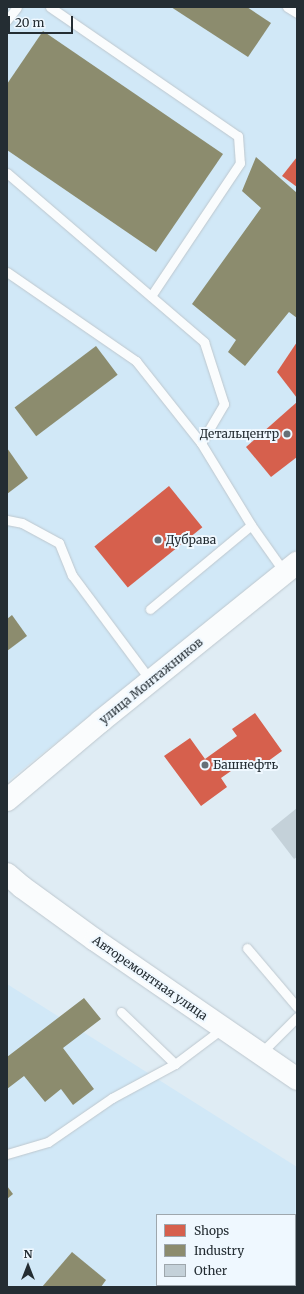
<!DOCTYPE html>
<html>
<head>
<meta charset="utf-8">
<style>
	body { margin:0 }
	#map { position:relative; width:304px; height:1294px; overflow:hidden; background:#dfecf4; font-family:Merriweather,serif }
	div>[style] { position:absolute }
	.built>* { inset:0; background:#d1e8f7 }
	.shops>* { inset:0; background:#d6604d; transform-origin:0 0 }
	.industry>* { inset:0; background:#8c8c6e; transform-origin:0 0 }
	.building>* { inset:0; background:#c4d1d9 }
	.roads { filter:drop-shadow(0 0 1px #bdc7ce) drop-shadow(0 0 1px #bdc7ce) }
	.service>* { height:9px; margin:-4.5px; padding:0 4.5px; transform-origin:4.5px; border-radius:4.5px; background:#fafcfd }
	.secondary>* { height:22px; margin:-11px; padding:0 11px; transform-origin:11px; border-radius:11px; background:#fafcfd }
	.dots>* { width:11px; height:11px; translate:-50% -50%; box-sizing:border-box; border:2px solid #eff8ff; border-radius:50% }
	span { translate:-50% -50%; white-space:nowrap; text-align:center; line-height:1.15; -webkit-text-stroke:4px #eff8ff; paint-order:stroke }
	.poi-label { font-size:12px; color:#242d33 }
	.right { translate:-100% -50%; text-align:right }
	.left { translate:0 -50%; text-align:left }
	.street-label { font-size:12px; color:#242d33 }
	.frame { position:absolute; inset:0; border:8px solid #242d33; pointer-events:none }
	.legend { position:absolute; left:156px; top:1214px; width:140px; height:72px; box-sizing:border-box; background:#eff8ff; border:1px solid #9ea7ad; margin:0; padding:5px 7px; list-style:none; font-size:12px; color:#242d33 }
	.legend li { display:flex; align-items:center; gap:8px; height:20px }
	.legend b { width:20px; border:1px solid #9ea7ad }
	.north { position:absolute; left:8px; top:1246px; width:40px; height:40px; -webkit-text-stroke:3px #eff8ff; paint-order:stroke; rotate:0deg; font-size:11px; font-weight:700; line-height:16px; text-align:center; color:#242d33 }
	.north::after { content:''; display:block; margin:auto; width:14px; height:18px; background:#242d33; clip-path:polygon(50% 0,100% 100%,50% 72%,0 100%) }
	.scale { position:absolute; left:8px; top:16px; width:65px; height:18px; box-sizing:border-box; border:2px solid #242d33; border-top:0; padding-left:5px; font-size:12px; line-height:14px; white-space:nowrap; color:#242d33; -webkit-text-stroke:3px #eff8ff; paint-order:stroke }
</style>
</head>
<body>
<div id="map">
	<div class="built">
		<i style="clip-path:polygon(7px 7px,297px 7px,297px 549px,7px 782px)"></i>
		<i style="clip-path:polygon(evenodd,7px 984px,297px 1167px,297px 1287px,7px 1287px,7px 984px,157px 1215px,295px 1215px,295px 1285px,157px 1285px,157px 1215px)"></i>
	</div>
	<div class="shops">
		<i style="clip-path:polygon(297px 157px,297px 187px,282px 176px)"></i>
		<i style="clip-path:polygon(297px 342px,297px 398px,277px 372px)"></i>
		<i style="clip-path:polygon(297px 402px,297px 457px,271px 477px,246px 447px)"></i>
		<i style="left:169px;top:486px;width:53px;height:96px;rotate:51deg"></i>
		<i style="clip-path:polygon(255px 713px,282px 751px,256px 770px,248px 759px,221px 778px,227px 787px,201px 806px,164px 756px,190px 738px,205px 759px,237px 736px,232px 729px)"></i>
	</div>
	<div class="industry">
		<i style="clip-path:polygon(171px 7px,247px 7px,271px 23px,248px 57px)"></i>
		<i style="clip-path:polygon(43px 31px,223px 154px,156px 252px,7px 150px,7px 84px)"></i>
		<i style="clip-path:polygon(256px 157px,297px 193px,297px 318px,289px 312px,245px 366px,228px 352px,236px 340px,192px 304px,261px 208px,242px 191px)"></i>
		<i style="left:96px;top:346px;width:36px;height:102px;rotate:53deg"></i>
		<i style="clip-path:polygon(7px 448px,28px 478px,7px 494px)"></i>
		<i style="clip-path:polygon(12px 615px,27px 636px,7px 651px,7px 619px)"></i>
		<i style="clip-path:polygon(84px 998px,101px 1019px,63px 1048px,94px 1089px,73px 1105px,61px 1089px,45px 1102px,24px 1076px,7px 1089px,7px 1057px)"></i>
		<i style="clip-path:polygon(7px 1186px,13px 1194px,7px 1199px)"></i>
		<i style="clip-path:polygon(72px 1252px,106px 1280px,101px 1287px,42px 1287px)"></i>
	</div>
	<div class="building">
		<i style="clip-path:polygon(297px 808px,297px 857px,294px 859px,271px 829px)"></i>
	</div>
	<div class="roads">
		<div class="service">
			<i style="left:50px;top:7px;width:228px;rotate:34.5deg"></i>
			<i style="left:238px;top:136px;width:27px;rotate:86deg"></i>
			<i style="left:240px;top:163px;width:160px;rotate:123.8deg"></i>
			<i style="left:287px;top:7px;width:12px;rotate:31deg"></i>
			<i style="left:7px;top:20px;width:16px;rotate:-52deg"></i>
			<i style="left:7px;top:173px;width:260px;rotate:40.6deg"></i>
			<i style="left:204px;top:342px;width:65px;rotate:72.1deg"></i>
			<i style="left:224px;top:404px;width:45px;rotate:120.5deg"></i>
			<i style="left:7px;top:272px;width:157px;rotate:34.6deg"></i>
			<i style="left:136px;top:361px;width:105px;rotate:51.6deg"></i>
			<i style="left:201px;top:443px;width:96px;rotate:58.6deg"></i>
			<i style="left:251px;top:525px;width:59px;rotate:54.7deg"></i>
			<i style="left:7px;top:520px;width:15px;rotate:11deg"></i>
			<i style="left:22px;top:523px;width:42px;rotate:28.4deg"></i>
			<i style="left:59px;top:543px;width:35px;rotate:68deg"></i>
			<i style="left:72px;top:575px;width:132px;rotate:53.3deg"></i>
			<i style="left:150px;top:609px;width:131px;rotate:-39.7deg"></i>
			<i style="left:247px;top:948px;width:77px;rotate:49.7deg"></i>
			<i style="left:121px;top:1012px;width:75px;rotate:43.9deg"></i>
			<i style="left:175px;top:1064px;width:60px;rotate:-36.9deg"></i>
			<i style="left:260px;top:1054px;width:52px;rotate:-45deg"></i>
			<i style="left:7px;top:1154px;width:43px;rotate:-16.3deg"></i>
			<i style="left:48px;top:1142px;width:78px;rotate:-34.5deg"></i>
			<i style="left:112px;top:1098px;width:72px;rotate:-28.4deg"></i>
		</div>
		<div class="secondary">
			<i style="left:7px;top:800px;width:123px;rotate:-40deg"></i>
			<i style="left:101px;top:721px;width:252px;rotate:-38.9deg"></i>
			<i style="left:7px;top:874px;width:20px;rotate:41deg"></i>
			<i style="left:22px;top:887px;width:90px;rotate:36deg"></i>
			<i style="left:95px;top:940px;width:245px;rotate:34.5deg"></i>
		</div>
	</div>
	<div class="dots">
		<i style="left:287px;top:434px;background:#657077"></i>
		<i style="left:158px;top:540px;background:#657077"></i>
		<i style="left:205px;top:765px;background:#657077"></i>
	</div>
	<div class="poi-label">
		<span class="right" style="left:279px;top:434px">Детальцентр</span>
		<span class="left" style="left:166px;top:540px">Дубрава</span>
		<span class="left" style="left:213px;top:765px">Башнефть</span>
	</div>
	<div class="street-label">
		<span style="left:151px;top:681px;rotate:-39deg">улица Монтажников</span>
		<span style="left:150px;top:978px;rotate:35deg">Авторемонтная улица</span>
	</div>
	<div class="frame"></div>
	<ul class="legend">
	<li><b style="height:11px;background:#d6604d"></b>Shops</li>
	<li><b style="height:11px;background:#8c8c6e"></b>Industry</li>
	<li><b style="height:11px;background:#c4d1d9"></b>Other</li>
	</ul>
	<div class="north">N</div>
	<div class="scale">20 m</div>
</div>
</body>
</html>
